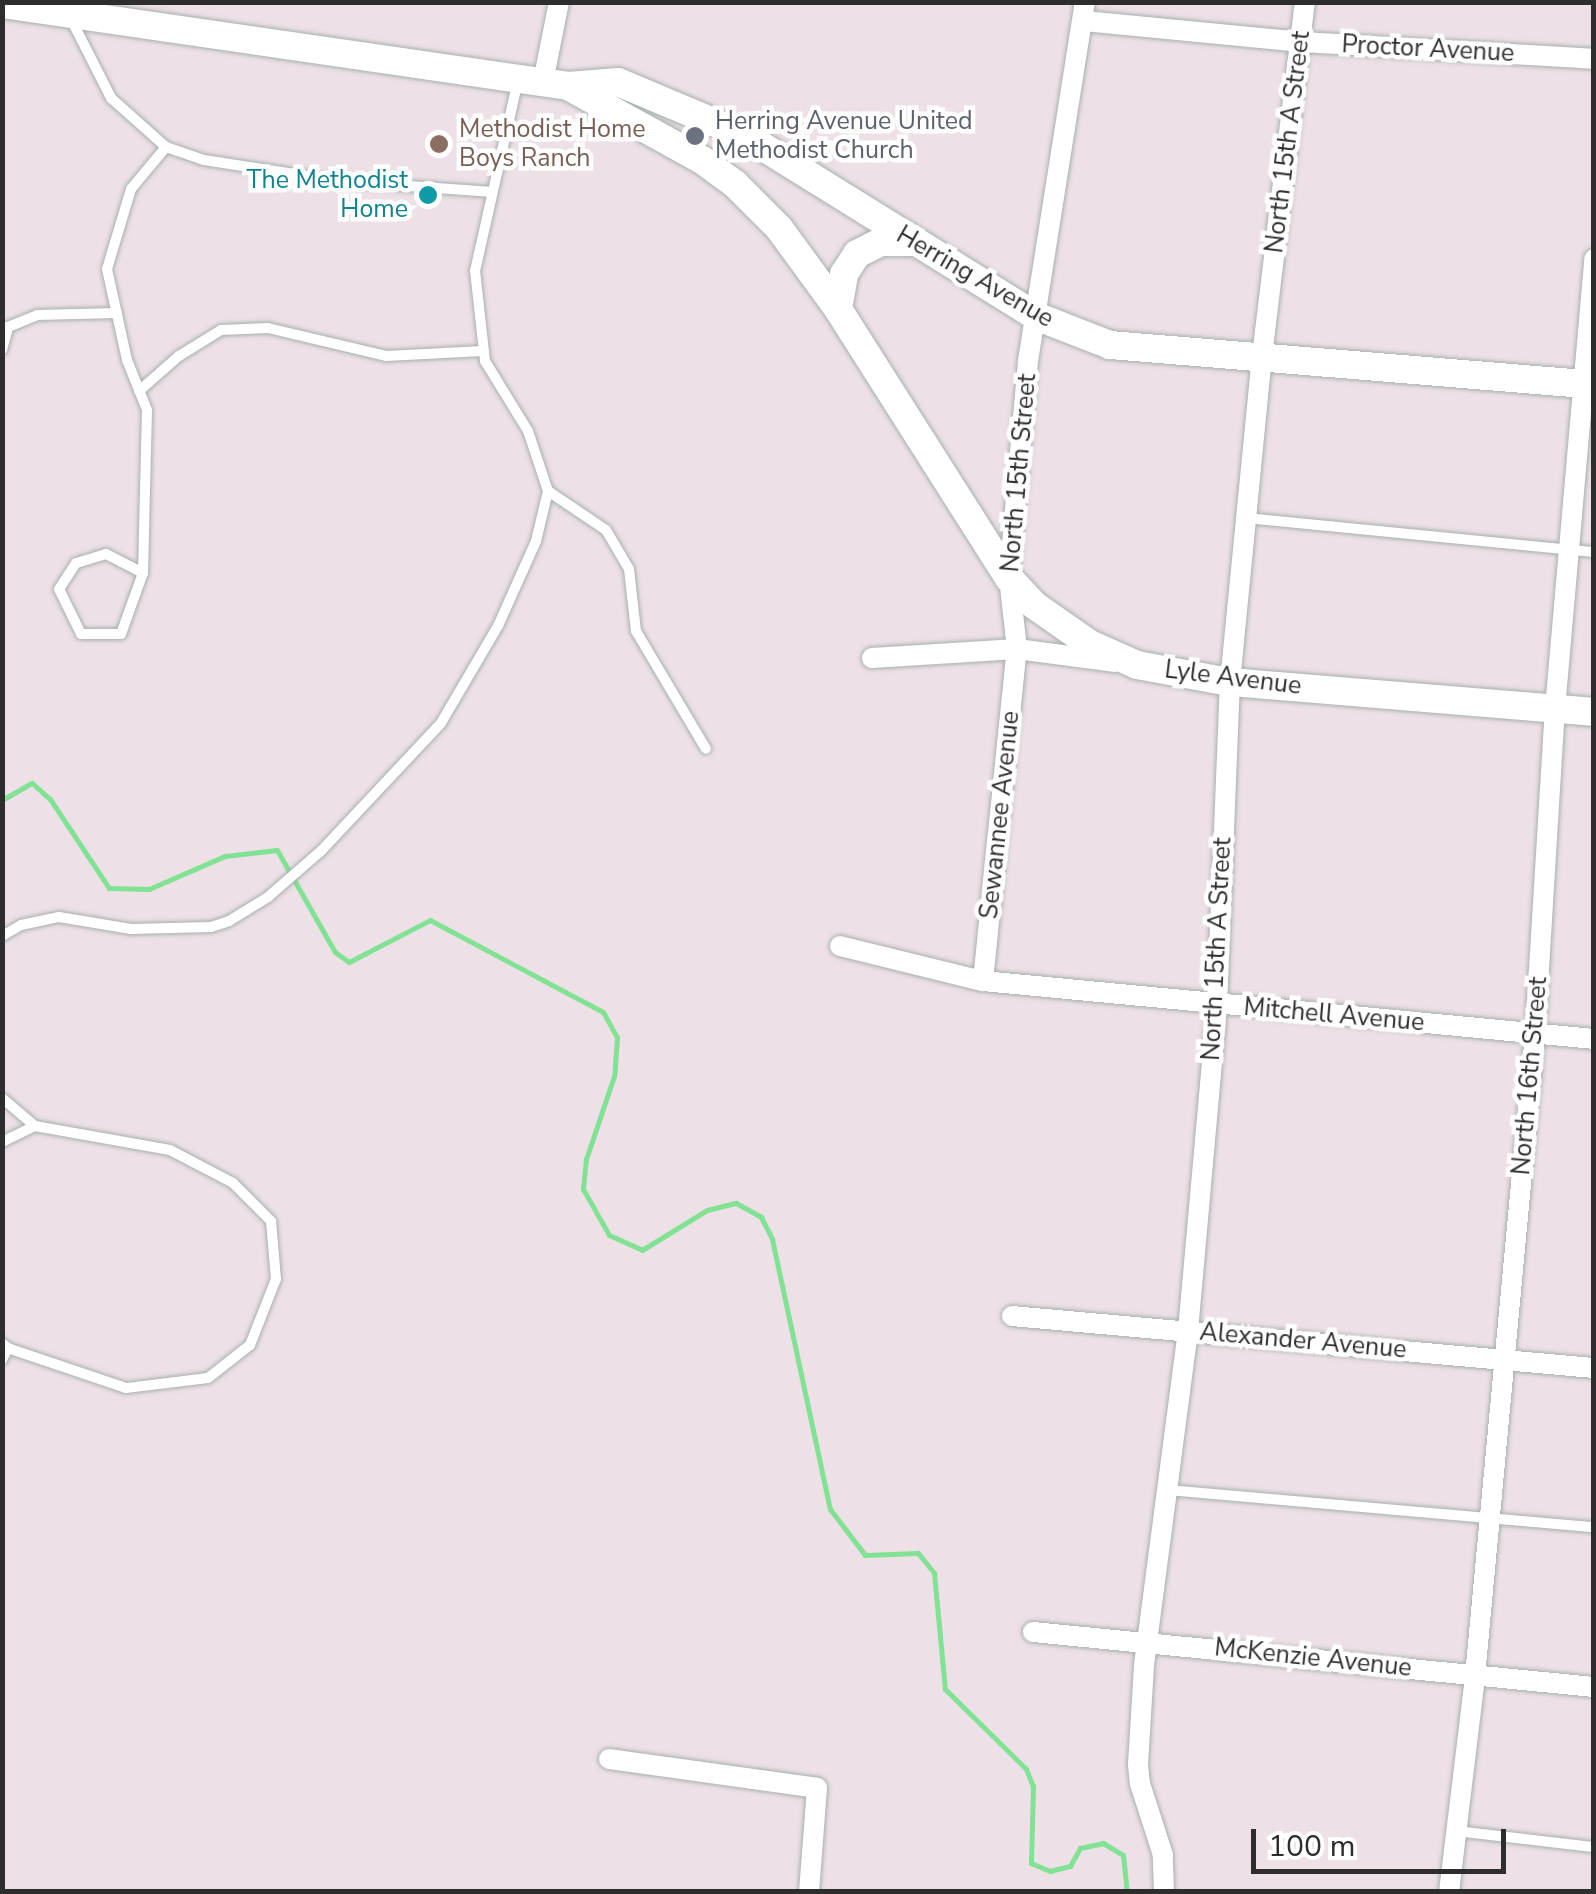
<!DOCTYPE html>
<html>
<head>
<meta charset="utf-8">
<style>
	body { margin:0 }
	#map { position:relative; width:1596px; height:1894px; overflow:hidden; background:#ede1e7; font-family:"Nunito Sans",sans-serif }
	div>[style] { position:absolute }
	.stream>* { height:5px; margin:-2.5px; padding:0 2.5px; transform-origin:2.5px; border-radius:2.5px; background:#81e294 }
	.roads { filter:drop-shadow(0 0 2px #a7b0ae) drop-shadow(0 0 2px #a7b0ae) }
	.service>* { height:10px; margin:-5px; padding:0 5px; transform-origin:5px; border-radius:5px; background:#fff }
	.minor>* { height:20px; margin:-10px; padding:0 10px; transform-origin:10px; border-radius:10px; background:#fff }
	.secondary>* { height:28px; margin:-14px; padding:0 14px; transform-origin:14px; border-radius:14px; background:#fff }
	.dots>* { width:28px; height:28px; translate:-50% -50%; box-sizing:border-box; border:5px solid #fff; border-radius:50% }
	span { translate:-50% -50%; white-space:nowrap; text-align:center; line-height:1.15; -webkit-text-stroke:9px #fff; paint-order:stroke }
	.street-label { font-size:25px; color:#2d2d2d }
	.worship-label { font-size:25px; color:#5b616d }
	.left { translate:0 -50%; text-align:left }
	.education-label { font-size:25px; color:#785e54 }
	.culture-label { font-size:25px; color:#0d838f }
	.right { translate:-100% -50%; text-align:right }
	.frame { position:absolute; inset:0; border:5px solid #2d2d2d; pointer-events:none }
	.scale { position:absolute; left:1251px; top:1829px; width:255px; height:45px; box-sizing:border-box; border:5px solid #2d2d2d; border-top:0; padding-left:12px; font-size:30px; line-height:35px; white-space:nowrap; color:#2d2d2d; -webkit-text-stroke:8px #fff; paint-order:stroke }
</style>
</head>
<body>
<div id="map">
	<div class="stream">
		<i style="left:2px;top:800px;width:34px;rotate:-30deg"></i>
		<i style="left:32px;top:783px;width:24px;rotate:42deg"></i>
		<i style="left:50px;top:799px;width:107px;rotate:56.5deg"></i>
		<i style="left:109px;top:888px;width:40px;rotate:1.4deg"></i>
		<i style="left:149px;top:889px;width:83px;rotate:-23.5deg"></i>
		<i style="left:225px;top:856px;width:52px;rotate:-6.6deg"></i>
		<i style="left:277px;top:850px;width:117px;rotate:60.4deg"></i>
		<i style="left:335px;top:952px;width:17px;rotate:36deg"></i>
		<i style="left:349px;top:962px;width:91px;rotate:-27.4deg"></i>
		<i style="left:430px;top:920px;width:196px;rotate:28deg"></i>
		<i style="left:603px;top:1012px;width:29px;rotate:61deg"></i>
		<i style="left:617px;top:1037px;width:39px;rotate:94deg"></i>
		<i style="left:614px;top:1076px;width:88px;rotate:108.6deg"></i>
		<i style="left:586px;top:1159px;width:30px;rotate:96deg"></i>
		<i style="left:583px;top:1189px;width:53px;rotate:60.5deg"></i>
		<i style="left:609px;top:1235px;width:36px;rotate:24deg"></i>
		<i style="left:642px;top:1250px;width:76px;rotate:-31.6deg"></i>
		<i style="left:707px;top:1210px;width:30px;rotate:-14deg"></i>
		<i style="left:736px;top:1203px;width:29px;rotate:29deg"></i>
		<i style="left:761px;top:1217px;width:25px;rotate:63deg"></i>
		<i style="left:772px;top:1239px;width:276px;rotate:77.9deg"></i>
		<i style="left:830px;top:1509px;width:58px;rotate:52.7deg"></i>
		<i style="left:865px;top:1555px;width:53px;rotate:-2.2deg"></i>
		<i style="left:918px;top:1553px;width:26px;rotate:51deg"></i>
		<i style="left:934px;top:1573px;width:117px;rotate:84.6deg"></i>
		<i style="left:945px;top:1689px;width:114px;rotate:44.6deg"></i>
		<i style="left:1026px;top:1769px;width:18px;rotate:68deg"></i>
		<i style="left:1033px;top:1786px;width:77px;rotate:91.5deg"></i>
		<i style="left:1031px;top:1863px;width:21px;rotate:23deg"></i>
		<i style="left:1050px;top:1871px;width:21px;rotate:-14deg"></i>
		<i style="left:1070px;top:1866px;width:21px;rotate:-61deg"></i>
		<i style="left:1080px;top:1848px;width:24px;rotate:-12deg"></i>
		<i style="left:1103px;top:1843px;width:23px;rotate:31deg"></i>
		<i style="left:1123px;top:1855px;width:37px;rotate:84deg"></i>
	</div>
	<div class="roads">
		<div class="service">
			<i style="left:71px;top:19px;width:89px;rotate:63.1deg"></i>
			<i style="left:111px;top:98px;width:74px;rotate:41.7deg"></i>
			<i style="left:166px;top:147px;width:40px;rotate:18.9deg"></i>
			<i style="left:204px;top:160px;width:137px;rotate:8.8deg"></i>
			<i style="left:339px;top:181px;width:154px;rotate:4.1deg"></i>
			<i style="left:2px;top:350px;width:24px;rotate:-75deg"></i>
			<i style="left:8px;top:327px;width:31px;rotate:-22deg"></i>
			<i style="left:37px;top:315px;width:80px;rotate:-1.4deg"></i>
			<i style="left:139px;top:391px;width:53px;rotate:-41.2deg"></i>
			<i style="left:179px;top:356px;width:49px;rotate:-31.8deg"></i>
			<i style="left:221px;top:330px;width:47px;rotate:-2.4deg"></i>
			<i style="left:268px;top:328px;width:121px;rotate:13.3deg"></i>
			<i style="left:386px;top:356px;width:97px;rotate:-3deg"></i>
			<i style="left:548px;top:491px;width:70px;rotate:33.9deg"></i>
			<i style="left:606px;top:530px;width:45px;rotate:59.5deg"></i>
			<i style="left:629px;top:569px;width:62px;rotate:83.6deg"></i>
			<i style="left:636px;top:631px;width:137px;rotate:59.3deg"></i>
			<i style="left:1246px;top:518px;width:350px;rotate:5.6deg"></i>
			<i style="left:143px;top:573px;width:42px;rotate:-152.8deg"></i>
			<i style="left:106px;top:554px;width:31px;rotate:163deg"></i>
			<i style="left:76px;top:563px;width:31px;rotate:123deg"></i>
			<i style="left:59px;top:589px;width:50px;rotate:63.9deg"></i>
			<i style="left:81px;top:634px;width:40px"></i>
			<i style="left:121px;top:634px;width:65px;rotate:-70.2deg"></i>
			<i style="left:143px;top:573px;width:163px;rotate:-88.6deg"></i>
			<i style="left:147px;top:410px;width:54px;rotate:-111.8deg"></i>
			<i style="left:127px;top:360px;width:93px;rotate:-102.4deg"></i>
			<i style="left:107px;top:269px;width:84px;rotate:-73.3deg"></i>
			<i style="left:131px;top:189px;width:55px;rotate:-50.2deg"></i>
			<i style="left:2px;top:936px;width:22px;rotate:-30deg"></i>
			<i style="left:21px;top:925px;width:39px;rotate:-12deg"></i>
			<i style="left:59px;top:917px;width:73px;rotate:9.5deg"></i>
			<i style="left:131px;top:929px;width:80px;rotate:-1.4deg"></i>
			<i style="left:211px;top:927px;width:19px;rotate:-18deg"></i>
			<i style="left:229px;top:921px;width:46px;rotate:-31.6deg"></i>
			<i style="left:268px;top:897px;width:70px;rotate:-41deg"></i>
			<i style="left:321px;top:851px;width:175px;rotate:-46.8deg"></i>
			<i style="left:441px;top:723px;width:113px;rotate:-59.6deg"></i>
			<i style="left:498px;top:626px;width:93px;rotate:-65.9deg"></i>
			<i style="left:536px;top:541px;width:51px;rotate:-76.5deg"></i>
			<i style="left:548px;top:491px;width:63px;rotate:-108.4deg"></i>
			<i style="left:528px;top:431px;width:82px;rotate:-121.6deg"></i>
			<i style="left:485px;top:361px;width:91px;rotate:-96.3deg"></i>
			<i style="left:475px;top:271px;width:196px;rotate:-77.3deg"></i>
			<i style="left:2px;top:1098px;width:43px;rotate:40.3deg"></i>
			<i style="left:2px;top:1142px;width:37px;rotate:-26deg"></i>
			<i style="left:35px;top:1126px;width:137px;rotate:10.1deg"></i>
			<i style="left:170px;top:1150px;width:71px;rotate:27.6deg"></i>
			<i style="left:233px;top:1183px;width:54px;rotate:45deg"></i>
			<i style="left:271px;top:1221px;width:58px;rotate:85.1deg"></i>
			<i style="left:276px;top:1279px;width:71px;rotate:111.5deg"></i>
			<i style="left:250px;top:1345px;width:53px;rotate:141.8deg"></i>
			<i style="left:208px;top:1378px;width:83px;rotate:173deg"></i>
			<i style="left:126px;top:1388px;width:125px;rotate:-161.3deg"></i>
			<i style="left:2px;top:1343px;width:8px;rotate:40deg"></i>
			<i style="left:8px;top:1348px;width:13px;rotate:117deg"></i>
			<i style="left:1167px;top:1490px;width:429px;rotate:5deg"></i>
			<i style="left:1457px;top:1831px;width:138px;rotate:6.7deg"></i>
		</div>
		<div class="minor">
			<i style="left:1084px;top:21px;width:219px;rotate:5.5deg"></i>
			<i style="left:1302px;top:42px;width:292px;rotate:3.3deg"></i>
			<i style="left:543px;top:82px;width:82px;rotate:-78.7deg"></i>
			<i style="left:872px;top:658px;width:145px;rotate:-3.6deg"></i>
			<i style="left:1017px;top:649px;width:98px;rotate:7.6deg"></i>
			<i style="left:840px;top:946px;width:147px;rotate:13.8deg"></i>
			<i style="left:983px;top:981px;width:614px;rotate:5.42deg"></i>
			<i style="left:983px;top:981px;width:334px;rotate:-84.2deg"></i>
			<i style="left:1017px;top:649px;width:71px;rotate:-96.4deg"></i>
			<i style="left:1009px;top:578px;width:218px;rotate:-85deg"></i>
			<i style="left:1028px;top:361px;width:363px;rotate:-81deg"></i>
			<i style="left:1012px;top:1316px;width:584px;rotate:5.11deg"></i>
			<i style="left:1033px;top:1632px;width:564px;rotate:5.6deg"></i>
			<i style="left:609px;top:1759px;width:210px;rotate:7.9deg"></i>
			<i style="left:817px;top:1788px;width:104px;rotate:94.4deg"></i>
			<i style="left:1164px;top:1892px;width:37px;rotate:-92deg"></i>
			<i style="left:1163px;top:1855px;width:75px;rotate:-107.9deg"></i>
			<i style="left:1140px;top:1784px;width:20px;rotate:-96deg"></i>
			<i style="left:1138px;top:1764px;width:99px;rotate:-86.5deg"></i>
			<i style="left:1144px;top:1665px;width:337px;rotate:-82.5deg"></i>
			<i style="left:1188px;top:1331px;width:328px;rotate:-84.9deg"></i>
			<i style="left:1217px;top:1004px;width:322px;rotate:-87.7deg"></i>
			<i style="left:1230px;top:682px;width:328px;rotate:-84.4deg"></i>
			<i style="left:1262px;top:356px;width:357px;rotate:-83.1deg"></i>
			<i style="left:1449px;top:1892px;width:218px;rotate:-83.1deg"></i>
			<i style="left:1475px;top:1676px;width:645px;rotate:-84.66deg"></i>
			<i style="left:1535px;top:1034px;width:326px;rotate:-86.5deg"></i>
			<i style="left:1555px;top:709px;width:452px;rotate:-85deg"></i>
		</div>
		<div class="secondary">
			<i style="left:2px;top:4px;width:572px;rotate:8.24deg"></i>
			<i style="left:568px;top:86px;width:50px;rotate:-4.6deg"></i>
			<i style="left:618px;top:82px;width:137px;rotate:22.8deg"></i>
			<i style="left:744px;top:135px;width:346px;rotate:31.8deg"></i>
			<i style="left:1038px;top:317px;width:77px;rotate:21.3deg"></i>
			<i style="left:1110px;top:345px;width:486px;rotate:4.7deg"></i>
			<i style="left:568px;top:86px;width:153px;rotate:28.9deg"></i>
			<i style="left:702px;top:160px;width:41px;rotate:36deg"></i>
			<i style="left:735px;top:184px;width:62px;rotate:45deg"></i>
			<i style="left:779px;top:228px;width:100px;rotate:53.9deg"></i>
			<i style="left:838px;top:309px;width:319px;rotate:57.6deg"></i>
			<i style="left:1009px;top:578px;width:37px;rotate:47deg"></i>
			<i style="left:1034px;top:605px;width:68px;rotate:34.9deg"></i>
			<i style="left:1090px;top:644px;width:51px;rotate:24.1deg"></i>
			<i style="left:1137px;top:665px;width:95px;rotate:10.4deg"></i>
			<i style="left:1230px;top:682px;width:365px;rotate:4.7deg"></i>
			<i style="left:838px;top:309px;width:36px;rotate:-80deg"></i>
			<i style="left:844px;top:274px;width:24px;rotate:-57deg"></i>
			<i style="left:857px;top:254px;width:27px;rotate:-27deg"></i>
			<i style="left:881px;top:242px;width:32px"></i>
		</div>
	</div>
	<div class="dots">
		<i style="left:695px;top:136px;background:#6b7280"></i>
		<i style="left:439px;top:144px;background:#8d6e63"></i>
		<i style="left:428px;top:195px;background:#0f9aa8"></i>
	</div>
	<div class="street-label">
		<span style="left:1428px;top:49px;rotate:3deg">Proctor Avenue</span>
		<span style="left:1288px;top:142px;rotate:-83deg">North 15th A Street</span>
		<span style="left:975px;top:277px;rotate:30deg">Herring Avenue</span>
		<span style="left:1019px;top:473px;rotate:-85deg">North 15th Street</span>
		<span style="left:1233px;top:678px;rotate:7deg">Lyle Avenue</span>
		<span style="left:1000px;top:815px;rotate:-84deg">Sewannee Avenue</span>
		<span style="left:1217px;top:949px;rotate:-87deg">North 15th A Street</span>
		<span style="left:1334px;top:1015px;rotate:5deg">Mitchell Avenue</span>
		<span style="left:1530px;top:1076px;rotate:-85deg">North 16th Street</span>
		<span style="left:1303px;top:1341px;rotate:5deg">Alexander Avenue</span>
		<span style="left:1313px;top:1658px;rotate:6deg">McKenzie Avenue</span>
	</div>
	<div class="worship-label">
		<span class="left" style="left:715px;top:136px">Herring Avenue United<br>Methodist Church</span>
	</div>
	<div class="education-label">
		<span class="left" style="left:459px;top:144px">Methodist Home<br>Boys Ranch</span>
	</div>
	<div class="culture-label">
		<span class="right" style="left:408px;top:195px">The Methodist<br>Home</span>
	</div>
	<div class="frame"></div>
	<div class="scale">100 m</div>
</div>
</body>
</html>
